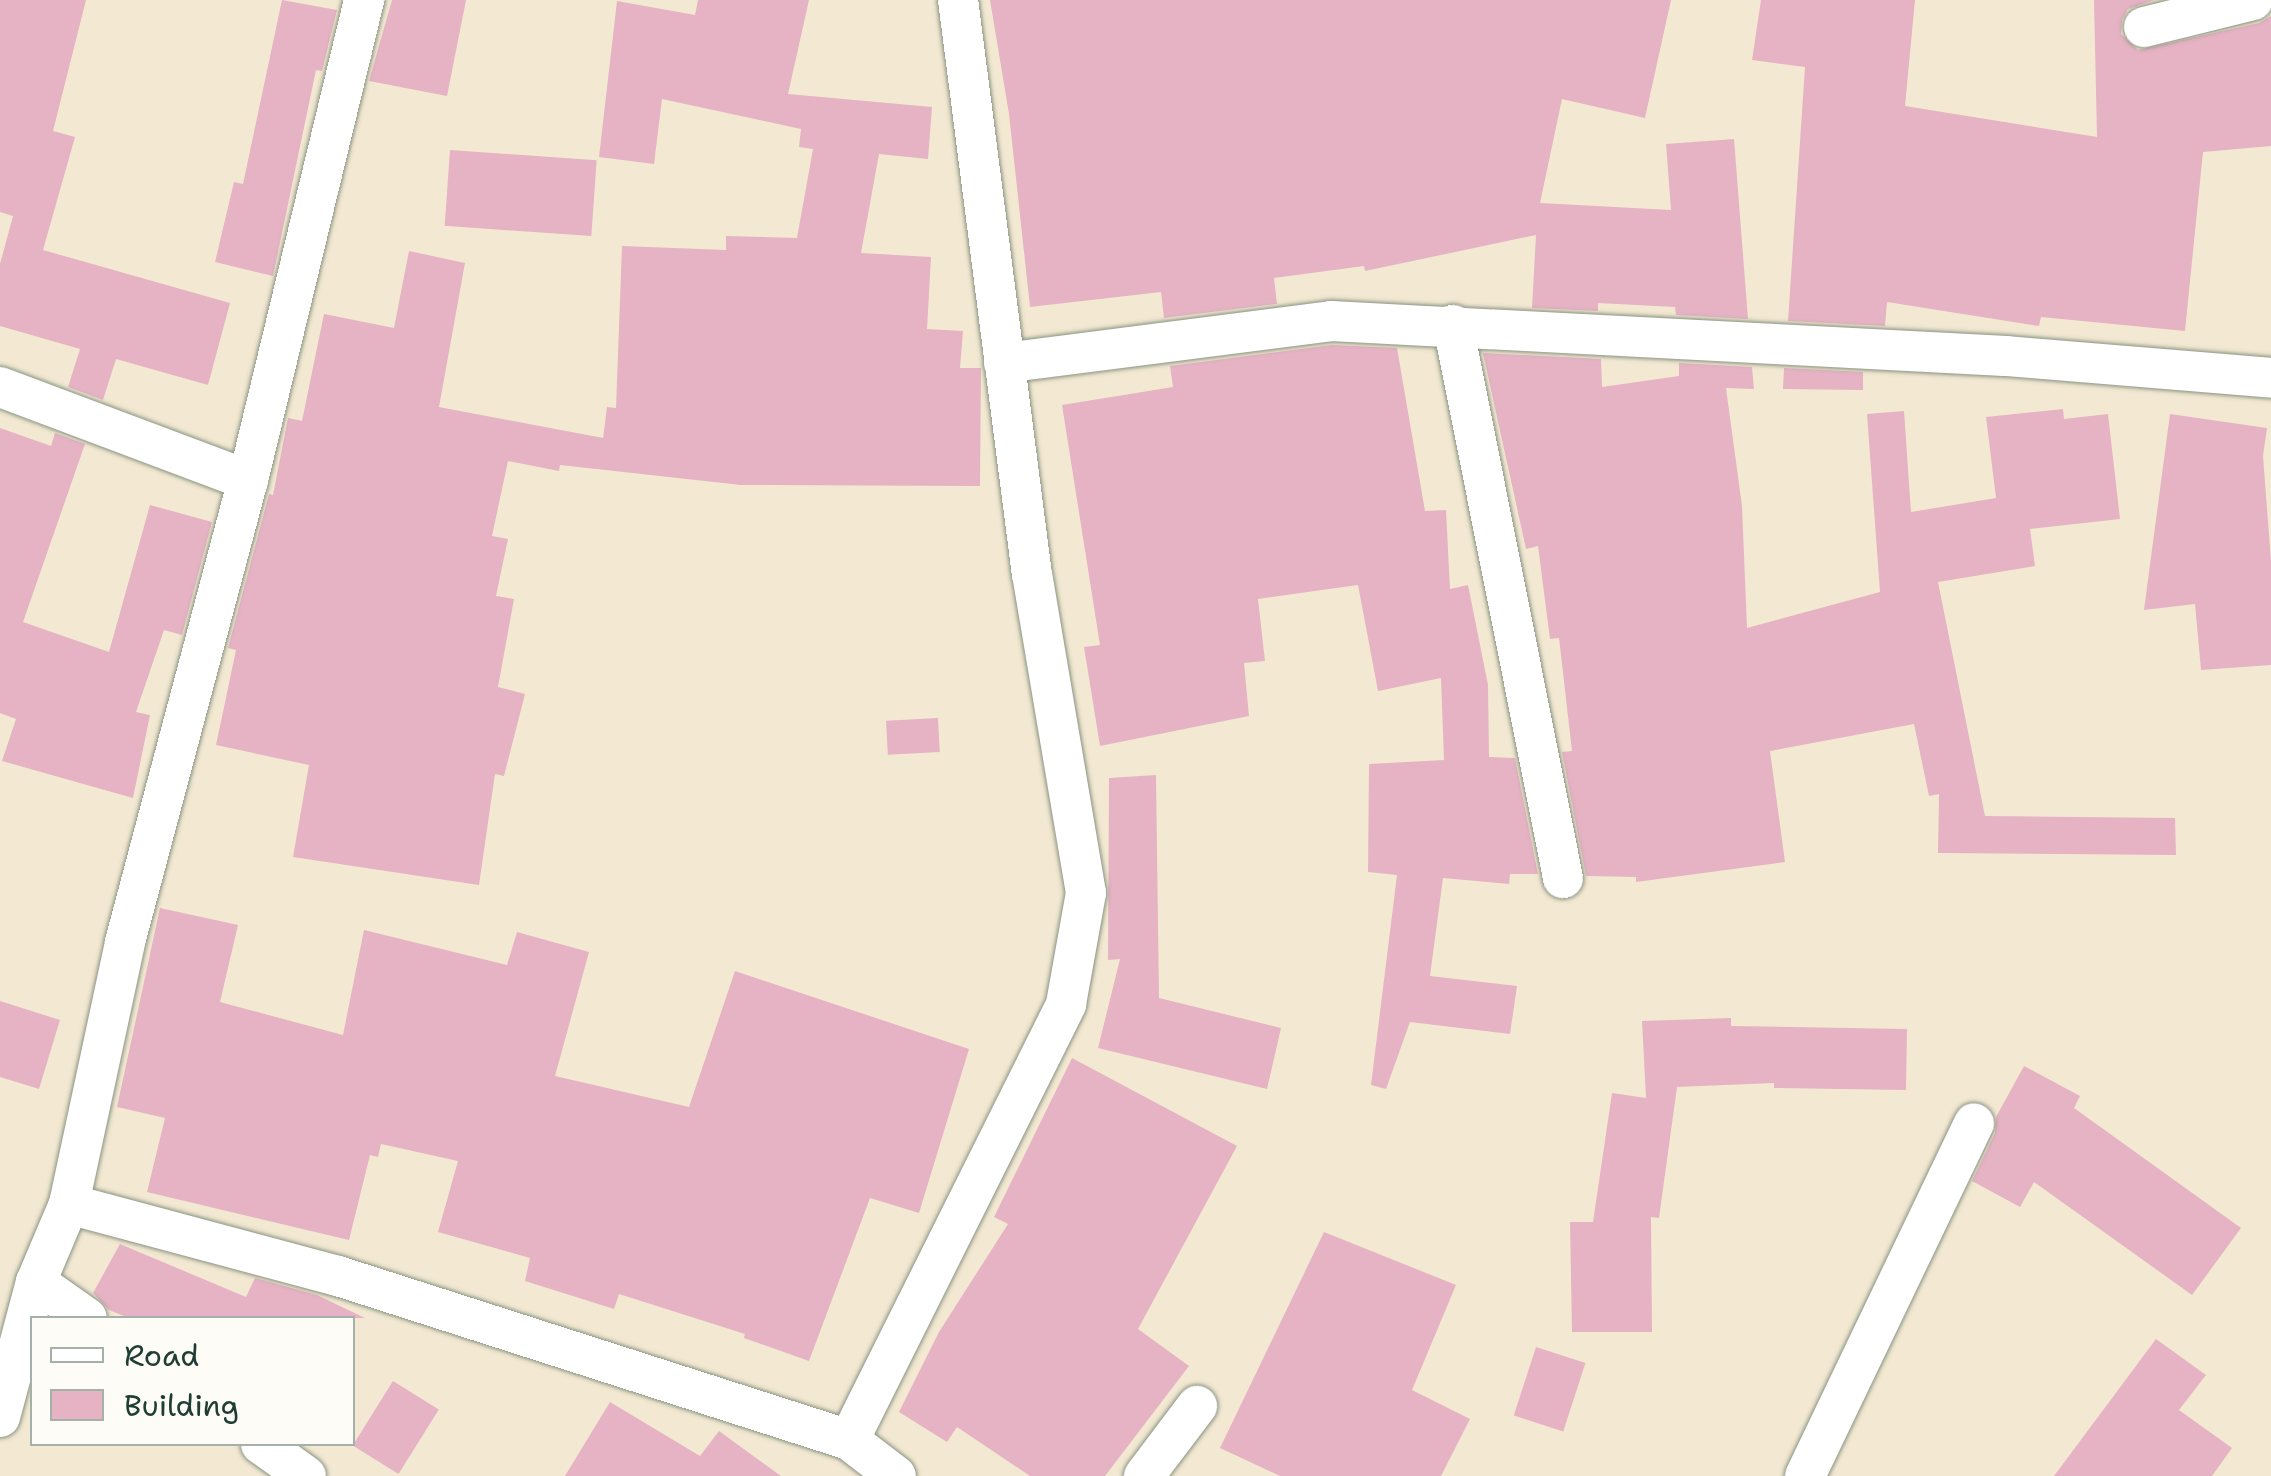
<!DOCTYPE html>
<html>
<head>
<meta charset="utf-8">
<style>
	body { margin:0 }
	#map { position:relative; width:2271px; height:1476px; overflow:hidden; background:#f3e9d2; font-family:"Shantell Sans",sans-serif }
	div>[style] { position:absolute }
	.building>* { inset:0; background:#e5b3c3; transform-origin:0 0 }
	.roads { filter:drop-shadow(0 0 2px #899383) drop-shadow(0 0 2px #899383) }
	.minor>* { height:40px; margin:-20px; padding:0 20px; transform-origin:20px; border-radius:20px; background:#fff }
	span { translate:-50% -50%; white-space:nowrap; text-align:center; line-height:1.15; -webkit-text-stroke:10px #fdfcf7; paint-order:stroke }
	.legend { position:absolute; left:30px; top:1316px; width:325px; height:130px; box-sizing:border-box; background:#fdfcf7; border:2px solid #a4b0a9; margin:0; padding:12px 18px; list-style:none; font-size:30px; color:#1f3d34 }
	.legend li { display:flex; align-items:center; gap:20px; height:50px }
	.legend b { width:50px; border:2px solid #a4b0a9 }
</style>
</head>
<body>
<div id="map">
	<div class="building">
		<i style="clip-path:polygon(0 0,86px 0,53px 131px,75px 137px,43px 250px,230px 303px,208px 385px,116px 359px,103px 400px,68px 387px,80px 349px,0 326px,0 264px,13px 216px,0 212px)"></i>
		<i style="clip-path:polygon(282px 0,337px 10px,322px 71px,316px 70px,273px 276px,215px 262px,234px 182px,243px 184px)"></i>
		<i style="clip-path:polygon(392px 0,466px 0,447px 96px,369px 81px)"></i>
		<i style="clip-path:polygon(698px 0,809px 0,788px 94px,932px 107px,928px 159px,879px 154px,861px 253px,931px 257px,927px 329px,963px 331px,960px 368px,981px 368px,980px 486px,741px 485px,560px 465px,559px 471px,508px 461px,492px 536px,508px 539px,496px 596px,514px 599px,498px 687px,525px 694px,504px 776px,495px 774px,479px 885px,293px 857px,309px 765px,216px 745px,236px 650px,228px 648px,269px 494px,273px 495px,288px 418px,302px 421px,324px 314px,394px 328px,409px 251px,465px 263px,439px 407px,603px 438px,607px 407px,616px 408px,622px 246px,726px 250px,726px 236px,797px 238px,813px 149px,799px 147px,801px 129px,662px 99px,654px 164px,599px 157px,617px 1px,695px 15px)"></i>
		<i style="clip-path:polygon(990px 0,1671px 0,1645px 118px,1562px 99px,1540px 203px,1671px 210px,1666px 144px,1734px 139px,1748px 319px,1676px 315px,1675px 307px,1598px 303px,1598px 311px,1532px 308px,1536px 235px,1365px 271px,1364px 266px,1274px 278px,1277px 304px,1164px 318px,1161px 292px,1030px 307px,1009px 114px)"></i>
		<i style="clip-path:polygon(1761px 0,1915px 0,1905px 106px,2097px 137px,2094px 0,2154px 0,2128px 9px,2122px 20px,2121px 34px,2138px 50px,2259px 23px,2271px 16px,2271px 146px,2203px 152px,2185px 331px,2041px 317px,2039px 326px,1887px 302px,1885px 326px,1788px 321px,1805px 67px,1752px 60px)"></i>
		<i style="left:450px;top:150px;width:147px;height:76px;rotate:4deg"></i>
		<i style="clip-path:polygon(1332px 345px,1397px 348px,1425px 511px,1446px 510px,1450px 589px,1468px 585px,1488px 685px,1489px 757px,1515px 758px,1538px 874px,1510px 874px,1509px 884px,1443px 878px,1430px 976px,1517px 986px,1510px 1034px,1410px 1022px,1386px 1089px,1371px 1085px,1397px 875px,1368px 872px,1369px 764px,1444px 760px,1441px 678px,1378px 691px,1358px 585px,1258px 599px,1265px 661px,1244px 663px,1249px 716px,1100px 746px,1084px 647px,1100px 645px,1062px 405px,1173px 387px,1170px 366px)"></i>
		<i style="clip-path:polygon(1483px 353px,1601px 359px,1602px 387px,1679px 376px,1679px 363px,1752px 367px,1754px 389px,1726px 388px,1742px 506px,1747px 628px,1880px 592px,1867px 414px,1904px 411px,1911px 512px,1996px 498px,1986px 417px,2063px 409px,2064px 419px,2108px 414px,2120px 519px,2030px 529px,2035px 566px,1938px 582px,1985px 816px,2175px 818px,2176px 855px,1938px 853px,1939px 794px,1929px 796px,1914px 724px,1770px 751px,1785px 862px,1636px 882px,1636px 877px,1586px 876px,1562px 752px,1572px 751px,1559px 638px,1550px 639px,1538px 546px,1526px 549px)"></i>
		<i style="clip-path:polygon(1784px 368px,1863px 372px,1863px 390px,1783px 389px)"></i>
		<i style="clip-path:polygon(2170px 414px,2267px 428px,2263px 456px,2271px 561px,2271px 665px,2201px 670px,2195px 604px,2144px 610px)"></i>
		<i style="clip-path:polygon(0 428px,51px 446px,55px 433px,85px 444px,23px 622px,109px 652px,150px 505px,212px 522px,182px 635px,164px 630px,136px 712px,150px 715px,133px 798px,2px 761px,16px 719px,0 713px)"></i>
		<i style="left:938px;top:718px;width:34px;height:52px;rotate:87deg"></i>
		<i style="clip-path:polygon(1156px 775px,1159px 998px,1281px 1028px,1267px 1089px,1098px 1048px,1120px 959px,1108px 960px,1109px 778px)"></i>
		<i style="clip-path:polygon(160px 908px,238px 925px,220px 1002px,343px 1035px,364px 930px,507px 965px,517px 932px,589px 952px,555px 1076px,689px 1107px,735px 971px,969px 1049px,919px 1213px,870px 1198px,809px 1361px,744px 1338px,745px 1334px,619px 1294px,614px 1309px,525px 1281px,530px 1258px,438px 1232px,458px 1161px,381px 1144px,378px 1157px,370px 1155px,349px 1240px,147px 1192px,165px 1118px,117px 1107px)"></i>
		<i style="clip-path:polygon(0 1001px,60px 1020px,39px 1089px,0 1077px)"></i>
		<i style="clip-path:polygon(1731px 1018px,1731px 1026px,1907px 1029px,1906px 1090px,1774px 1088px,1774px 1083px,1677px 1087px,1659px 1218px,1651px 1217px,1652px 1332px,1572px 1332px,1570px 1222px,1593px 1222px,1612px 1093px,1646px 1098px,1642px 1021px)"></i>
		<i style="clip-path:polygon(1072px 1058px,1237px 1146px,1138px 1329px,1189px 1366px,1105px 1476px,1030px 1476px,957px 1427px,947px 1442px,899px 1412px,939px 1332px,1008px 1224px,994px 1217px)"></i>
		<i style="clip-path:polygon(2024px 1066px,2080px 1096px,2074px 1108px,2241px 1228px,2192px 1295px,2034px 1182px,2020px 1207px,1972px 1181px,1995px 1133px,1996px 1117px)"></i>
		<i style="clip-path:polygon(1324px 1232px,1456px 1285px,1412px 1390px,1470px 1419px,1441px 1476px,1280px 1476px,1220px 1448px)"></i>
		<i style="clip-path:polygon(120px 1244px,246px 1297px,255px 1278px,317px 1295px,365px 1318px,129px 1318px,109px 1310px,93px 1293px)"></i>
		<i style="clip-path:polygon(2156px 1339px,2206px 1375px,2179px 1410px,2232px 1448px,2212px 1476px,2054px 1476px)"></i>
		<i style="left:1536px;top:1347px;width:52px;height:72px;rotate:18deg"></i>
		<i style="left:393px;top:1381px;width:54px;height:76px;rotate:32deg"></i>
		<i style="clip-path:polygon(610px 1402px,700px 1456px,719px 1431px,781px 1476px,565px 1476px)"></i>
	</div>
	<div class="roads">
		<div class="minor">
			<i style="left:2144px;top:27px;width:112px;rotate:-13.9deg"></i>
			<i style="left:1453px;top:325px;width:564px;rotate:78.75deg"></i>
			<i style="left:1004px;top:363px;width:330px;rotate:-7.3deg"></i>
			<i style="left:1331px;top:321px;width:676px;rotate:2.97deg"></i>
			<i style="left:2006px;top:356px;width:266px;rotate:4.7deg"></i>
			<i style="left:0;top:387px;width:265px;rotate:20.6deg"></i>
			<i style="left:69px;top:1204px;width:278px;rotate:15deg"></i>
			<i style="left:338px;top:1276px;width:537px;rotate:17.79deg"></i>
			<i style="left:849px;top:1440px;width:59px;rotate:37.5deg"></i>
			<i style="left:36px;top:1282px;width:62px;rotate:35.2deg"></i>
			<i style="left:0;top:1417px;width:140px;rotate:-75.1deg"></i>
			<i style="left:36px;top:1282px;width:85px;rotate:-67.1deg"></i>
			<i style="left:69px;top:1204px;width:268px;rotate:-77.9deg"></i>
			<i style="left:125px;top:942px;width:478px;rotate:-75.1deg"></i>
			<i style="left:248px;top:480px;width:494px;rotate:-76.4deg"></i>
			<i style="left:849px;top:1440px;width:487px;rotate:-63.5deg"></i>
			<i style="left:1066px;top:1004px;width:113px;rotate:-79.8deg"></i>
			<i style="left:1086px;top:893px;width:323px;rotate:-99.6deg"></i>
			<i style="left:1032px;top:575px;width:580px;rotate:-97.33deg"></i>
			<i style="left:261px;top:1444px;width:55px;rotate:35.4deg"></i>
			<i style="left:1144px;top:1476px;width:88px;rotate:-52.9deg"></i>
			<i style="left:1805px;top:1476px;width:391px;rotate:-64.4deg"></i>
		</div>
	</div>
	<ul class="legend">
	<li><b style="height:12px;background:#fff"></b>Road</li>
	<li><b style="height:28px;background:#e5b3c3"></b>Building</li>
	</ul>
</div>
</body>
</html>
